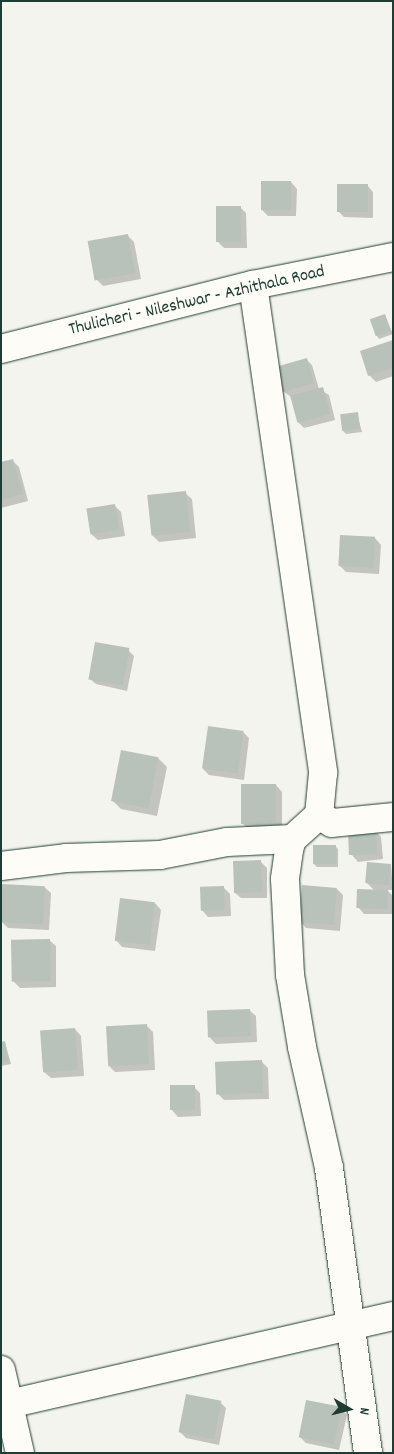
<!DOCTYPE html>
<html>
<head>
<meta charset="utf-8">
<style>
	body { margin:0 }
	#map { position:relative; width:394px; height:1454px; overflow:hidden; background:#f4f4ef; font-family:Dekko,sans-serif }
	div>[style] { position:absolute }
	.shadow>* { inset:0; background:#0003 }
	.building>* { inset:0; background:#b9c1bb; transform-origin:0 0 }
	.roads { filter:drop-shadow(0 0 1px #1f3d34) drop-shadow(0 0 1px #1f3d34) }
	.minor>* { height:28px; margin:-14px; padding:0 14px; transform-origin:14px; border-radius:14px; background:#fdfcf7 }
	.major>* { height:28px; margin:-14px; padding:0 14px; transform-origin:14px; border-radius:14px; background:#fdfcf7 }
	span { translate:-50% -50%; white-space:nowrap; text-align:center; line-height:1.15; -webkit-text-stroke:5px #fdfcf7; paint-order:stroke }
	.street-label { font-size:18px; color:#1f3d34 }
	.frame { position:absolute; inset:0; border:2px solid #1f3d34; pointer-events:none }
	.north { position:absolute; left:324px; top:1384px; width:50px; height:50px; -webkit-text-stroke:4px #fdfcf7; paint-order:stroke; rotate:98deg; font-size:14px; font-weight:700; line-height:20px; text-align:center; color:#1f3d34 }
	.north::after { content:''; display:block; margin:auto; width:18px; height:22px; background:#1f3d34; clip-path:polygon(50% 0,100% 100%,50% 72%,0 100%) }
</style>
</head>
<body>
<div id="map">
	<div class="shadow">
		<i style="clip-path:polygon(291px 182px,297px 189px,296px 216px,268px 216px,262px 210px)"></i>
		<i style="clip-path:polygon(367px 185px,373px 192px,373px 218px,344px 217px,338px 211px)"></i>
		<i style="clip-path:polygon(240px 207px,246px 213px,247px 248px,224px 248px,218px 242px)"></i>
		<i style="clip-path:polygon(127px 235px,134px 242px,141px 279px,103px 286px,97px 280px)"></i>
		<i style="clip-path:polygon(385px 316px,393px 334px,379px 339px,377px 336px)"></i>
		<i style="clip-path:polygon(393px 342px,393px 376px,376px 382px,369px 375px)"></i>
		<i style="clip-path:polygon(306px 359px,312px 365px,319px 389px,329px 395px,335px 420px,304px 428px,298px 422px,291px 397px,283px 391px)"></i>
		<i style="clip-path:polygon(357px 414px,362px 432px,346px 434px,343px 431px)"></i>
		<i style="clip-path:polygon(13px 461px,19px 467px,28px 501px,1px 508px,1px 464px)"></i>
		<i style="clip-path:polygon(185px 493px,192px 499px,196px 538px,159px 542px,153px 536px)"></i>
		<i style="clip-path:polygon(115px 506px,121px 512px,125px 536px,98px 540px,91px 534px)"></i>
		<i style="clip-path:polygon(375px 538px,381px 545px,379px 574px,346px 572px,340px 566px)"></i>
		<i style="clip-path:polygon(128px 650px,134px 656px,127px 691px,96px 684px,89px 678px)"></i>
		<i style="clip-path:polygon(243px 732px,249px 738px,244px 780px,209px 775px,203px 769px)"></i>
		<i style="clip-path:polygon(158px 758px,167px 767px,157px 816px,121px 809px,112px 800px)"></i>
		<i style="clip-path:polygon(276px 785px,282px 792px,282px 830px,249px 830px,243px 824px)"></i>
		<i style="clip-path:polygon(375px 830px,381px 837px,383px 859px,358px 862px,352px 855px)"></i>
		<i style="clip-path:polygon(335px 846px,338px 849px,338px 867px,317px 867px,314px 864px)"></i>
		<i style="clip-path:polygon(261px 862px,267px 868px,267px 898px,241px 898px,234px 892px)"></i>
		<i style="clip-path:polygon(391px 865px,393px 890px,387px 890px,393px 896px,393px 914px,364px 914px,358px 907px,375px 891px,366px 882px)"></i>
		<i style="clip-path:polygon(44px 887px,51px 893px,49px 930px,8px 928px,2px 922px)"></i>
		<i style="clip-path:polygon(224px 888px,230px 894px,231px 916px,208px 917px,202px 910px)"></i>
		<i style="clip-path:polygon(337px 889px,343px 895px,340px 931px,306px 928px,300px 921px)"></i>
		<i style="clip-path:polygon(155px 903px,161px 910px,155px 951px,122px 947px,116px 940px)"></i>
		<i style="clip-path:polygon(49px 940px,56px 946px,56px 987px,20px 988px,14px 982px)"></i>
		<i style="clip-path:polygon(249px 1010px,256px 1016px,257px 1042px,216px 1044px,210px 1038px)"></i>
		<i style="clip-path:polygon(146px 1025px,153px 1032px,155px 1070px,115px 1072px,109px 1066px)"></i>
		<i style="clip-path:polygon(75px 1029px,81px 1036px,84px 1076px,51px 1078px,44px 1072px)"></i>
		<i style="clip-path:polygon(5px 1043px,11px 1064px,1px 1066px,1px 1044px)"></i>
		<i style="clip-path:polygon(262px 1062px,268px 1068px,269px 1099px,224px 1100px,217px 1093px)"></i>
		<i style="clip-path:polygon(194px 1087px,200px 1093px,201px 1116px,178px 1117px,172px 1110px)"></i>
		<i style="clip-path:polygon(220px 1402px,226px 1408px,219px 1445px,186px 1438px,180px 1432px)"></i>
		<i style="clip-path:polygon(340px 1408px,347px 1415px,339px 1450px,306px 1443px,300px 1437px)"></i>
	</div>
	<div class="building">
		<i style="left:261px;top:181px;width:30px;height:29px"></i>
		<i style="left:337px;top:184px;width:31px;height:28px"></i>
		<i style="left:216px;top:206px;width:25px;height:36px"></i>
		<i style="left:128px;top:234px;width:40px;height:41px;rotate:80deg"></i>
		<i style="left:385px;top:314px;width:18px;height:16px;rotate:71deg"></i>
		<i style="clip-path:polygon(393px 340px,393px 368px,368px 376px,360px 351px)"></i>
		<i style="left:307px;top:358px;width:26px;height:33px;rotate:74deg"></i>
		<i style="left:323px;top:387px;width:28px;height:34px;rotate:75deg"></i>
		<i style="left:358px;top:412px;width:17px;height:18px;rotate:83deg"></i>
		<i style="clip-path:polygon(13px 459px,23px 494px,1px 500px,1px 462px)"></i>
		<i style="left:186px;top:491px;width:41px;height:39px;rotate:84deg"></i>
		<i style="left:115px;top:504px;width:26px;height:29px;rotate:81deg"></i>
		<i style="left:340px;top:535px;width:35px;height:31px;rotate:3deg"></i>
		<i style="left:95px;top:642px;width:35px;height:38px;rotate:10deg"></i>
		<i style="left:208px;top:726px;width:36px;height:43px;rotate:8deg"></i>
		<i style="left:121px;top:750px;width:38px;height:52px;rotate:11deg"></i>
		<i style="left:241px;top:784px;width:35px;height:40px"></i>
		<i style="left:376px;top:829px;width:25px;height:28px;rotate:88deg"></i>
		<i style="left:313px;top:845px;width:23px;height:19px"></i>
		<i style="left:261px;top:860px;width:32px;height:28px;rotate:88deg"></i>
		<i style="left:367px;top:862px;width:24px;height:21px;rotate:5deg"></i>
		<i style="left:2px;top:884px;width:43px;height:38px;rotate:3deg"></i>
		<i style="left:302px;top:885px;width:35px;height:37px;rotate:5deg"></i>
		<i style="left:224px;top:886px;width:24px;height:24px;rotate:88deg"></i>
		<i style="left:357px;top:889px;width:31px;height:19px;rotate:2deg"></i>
		<i style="left:120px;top:898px;width:35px;height:43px;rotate:7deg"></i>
		<i style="left:50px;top:939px;width:42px;height:39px;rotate:89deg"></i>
		<i style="left:250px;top:1009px;width:27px;height:43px;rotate:88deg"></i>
		<i style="left:147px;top:1024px;width:40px;height:41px;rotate:87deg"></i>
		<i style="left:75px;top:1028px;width:42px;height:35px;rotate:86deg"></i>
		<i style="clip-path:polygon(5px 1041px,9px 1061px,1px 1062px,1px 1042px)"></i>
		<i style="left:262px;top:1060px;width:33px;height:47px;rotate:88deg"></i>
		<i style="left:195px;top:1085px;width:25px;height:25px;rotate:90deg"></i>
		<i style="left:186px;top:1394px;width:36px;height:39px;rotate:11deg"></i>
		<i style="left:306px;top:1400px;width:36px;height:38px;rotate:11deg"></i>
	</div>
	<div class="roads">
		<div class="minor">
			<i style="left:253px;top:285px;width:493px;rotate:81.8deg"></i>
			<i style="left:323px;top:773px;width:42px;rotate:95.4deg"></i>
			<i style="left:319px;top:815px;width:36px;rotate:138deg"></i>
			<i style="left:292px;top:839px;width:11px;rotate:105deg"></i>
			<i style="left:289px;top:850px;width:29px;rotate:98deg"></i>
			<i style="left:285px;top:879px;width:96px;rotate:87deg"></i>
			<i style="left:290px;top:975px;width:73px;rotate:80.5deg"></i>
			<i style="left:302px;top:1047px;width:124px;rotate:77.4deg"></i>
			<i style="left:329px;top:1168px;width:288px;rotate:82.2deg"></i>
			<i style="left:319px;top:815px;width:15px;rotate:32deg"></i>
			<i style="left:332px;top:823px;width:61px;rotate:-5.6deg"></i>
			<i style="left:1px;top:866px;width:65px;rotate:-7deg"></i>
			<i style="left:66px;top:858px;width:94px;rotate:-1.8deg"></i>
			<i style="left:160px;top:855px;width:68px;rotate:-11deg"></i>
			<i style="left:227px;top:842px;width:65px;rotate:-2.6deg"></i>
			<i style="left:1px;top:1370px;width:85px;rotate:77.1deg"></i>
			<i style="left:9px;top:1404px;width:394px;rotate:-12.9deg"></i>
		</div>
		<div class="major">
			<i style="left:1px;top:349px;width:260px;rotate:-14.3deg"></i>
			<i style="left:253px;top:285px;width:143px;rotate:-11.3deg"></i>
		</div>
	</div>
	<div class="street-label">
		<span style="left:197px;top:302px;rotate:-13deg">Thulicheri - Nileshwar - Azhithala Road</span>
	</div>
	<div class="frame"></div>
	<div class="north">N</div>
</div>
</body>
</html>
